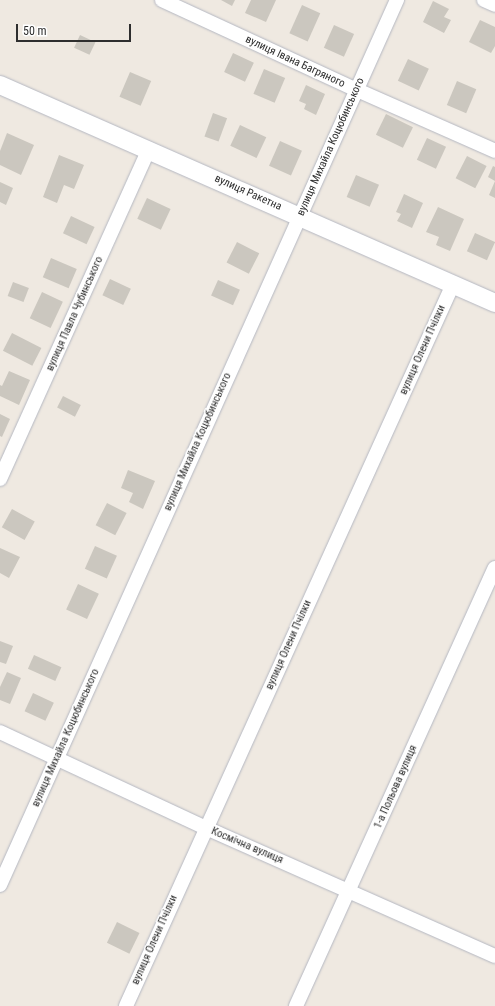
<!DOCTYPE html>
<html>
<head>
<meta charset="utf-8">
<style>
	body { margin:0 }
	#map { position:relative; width:495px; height:1006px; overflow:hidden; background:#efe9e1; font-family:"Roboto Condensed",sans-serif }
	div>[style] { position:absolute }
	.building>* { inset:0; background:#cbc7bf; transform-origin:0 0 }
	.roads { filter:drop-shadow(0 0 1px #b4b7c1) drop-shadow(0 0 1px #b4b7c1) }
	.minor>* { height:14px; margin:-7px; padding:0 7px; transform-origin:7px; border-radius:7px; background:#fff }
	.tertiary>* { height:18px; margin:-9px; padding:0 9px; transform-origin:9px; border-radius:9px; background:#fff }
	span { translate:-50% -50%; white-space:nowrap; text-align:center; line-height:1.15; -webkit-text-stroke:3px #fff; paint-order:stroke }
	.street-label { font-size:11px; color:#2e2e2e }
	.scale { position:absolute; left:16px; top:24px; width:115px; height:18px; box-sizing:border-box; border:2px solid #2e2e2e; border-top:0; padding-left:5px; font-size:12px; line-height:14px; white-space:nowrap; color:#2e2e2e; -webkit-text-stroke:3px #fff; paint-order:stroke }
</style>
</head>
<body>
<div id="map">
	<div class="building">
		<i style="clip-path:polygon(221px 0,235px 0,232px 6px)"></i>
		<i style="clip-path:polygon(251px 0,276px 0,266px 22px,245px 13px)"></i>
		<i style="clip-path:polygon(433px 1px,449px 9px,444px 17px,451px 20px,444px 33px,423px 22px)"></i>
		<i style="left:302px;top:5px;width:20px;height:31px;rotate:24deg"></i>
		<i style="clip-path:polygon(480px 20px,495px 27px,495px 46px,491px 53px,469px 42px)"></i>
		<i style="left:334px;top:25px;width:22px;height:25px;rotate:24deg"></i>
		<i style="left:80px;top:35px;width:17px;height:14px;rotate:25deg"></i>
		<i style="left:233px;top:53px;width:23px;height:21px;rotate:25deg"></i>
		<i style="left:408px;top:59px;width:23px;height:24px;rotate:25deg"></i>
		<i style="left:264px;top:69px;width:23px;height:27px;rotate:23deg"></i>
		<i style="left:130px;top:72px;width:23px;height:27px;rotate:23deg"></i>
		<i style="left:457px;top:81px;width:21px;height:26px;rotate:23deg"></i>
		<i style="clip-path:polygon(306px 85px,325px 94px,316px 115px,304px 109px,306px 104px,299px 101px)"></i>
		<i style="left:213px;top:113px;width:15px;height:25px;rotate:20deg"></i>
		<i style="left:386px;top:114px;width:30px;height:23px;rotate:26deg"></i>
		<i style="left:240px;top:125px;width:29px;height:23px;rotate:25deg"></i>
		<i style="clip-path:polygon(7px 133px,34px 145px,21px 175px,0 165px,0 151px)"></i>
		<i style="left:427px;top:138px;width:21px;height:24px;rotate:25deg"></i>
		<i style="left:280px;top:141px;width:24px;height:27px;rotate:24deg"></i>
		<i style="clip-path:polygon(59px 155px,84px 165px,74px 189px,64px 185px,57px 203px,43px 197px)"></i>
		<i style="left:467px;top:156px;width:22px;height:25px;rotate:27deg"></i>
		<i style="clip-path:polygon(493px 166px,495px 167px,495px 198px,489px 195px,495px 181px,488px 177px)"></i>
		<i style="left:356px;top:175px;width:25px;height:24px;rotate:23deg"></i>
		<i style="clip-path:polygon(0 182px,13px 188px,6px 205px,0 202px)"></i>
		<i style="clip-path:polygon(404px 194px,423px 203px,412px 228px,397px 221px,401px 214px,396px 212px)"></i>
		<i style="left:147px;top:198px;width:26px;height:23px;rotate:25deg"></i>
		<i style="clip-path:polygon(438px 207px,464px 219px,450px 251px,436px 245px,439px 237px,426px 232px)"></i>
		<i style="left:71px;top:216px;width:26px;height:19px;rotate:25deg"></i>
		<i style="left:475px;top:233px;width:22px;height:20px;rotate:24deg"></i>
		<i style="left:237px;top:242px;width:25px;height:23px;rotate:27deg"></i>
		<i style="left:51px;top:258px;width:28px;height:21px;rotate:23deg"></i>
		<i style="left:110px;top:279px;width:23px;height:18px;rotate:25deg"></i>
		<i style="left:218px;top:280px;width:24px;height:17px;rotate:24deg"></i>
		<i style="left:13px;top:282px;width:17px;height:15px;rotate:21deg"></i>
		<i style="left:42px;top:292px;width:23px;height:29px;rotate:25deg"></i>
		<i style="left:12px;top:333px;width:33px;height:20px;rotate:27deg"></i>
		<i style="clip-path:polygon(9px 371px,30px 380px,19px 405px,0 396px,0 385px,2px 386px)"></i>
		<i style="left:63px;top:396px;width:20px;height:13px;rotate:27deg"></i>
		<i style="clip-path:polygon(0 414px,10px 419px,2px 437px,0 436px)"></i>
		<i style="clip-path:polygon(128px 470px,155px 481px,143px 509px,129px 502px,133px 493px,121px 488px)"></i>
		<i style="left:107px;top:503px;width:22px;height:25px;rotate:27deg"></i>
		<i style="left:12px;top:509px;width:26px;height:21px;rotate:29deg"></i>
		<i style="left:95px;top:546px;width:24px;height:25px;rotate:24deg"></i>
		<i style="clip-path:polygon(0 548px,20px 557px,9px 578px,0 573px)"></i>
		<i style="left:78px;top:584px;width:23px;height:28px;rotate:25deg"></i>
		<i style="clip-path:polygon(0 641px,13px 646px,6px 664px,0 662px)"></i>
		<i style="left:34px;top:655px;width:30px;height:15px;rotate:24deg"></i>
		<i style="clip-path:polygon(7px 672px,21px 678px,10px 704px,0 700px,0 687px)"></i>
		<i style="left:33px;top:693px;width:23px;height:20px;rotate:25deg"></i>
		<i style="left:117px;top:922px;width:25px;height:23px;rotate:26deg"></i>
	</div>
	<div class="roads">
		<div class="minor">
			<i style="left:162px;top:0;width:215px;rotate:24.8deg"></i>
			<i style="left:357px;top:90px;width:151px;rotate:23.8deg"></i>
			<i style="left:484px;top:0;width:12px;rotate:24deg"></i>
			<i style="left:0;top:479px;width:362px;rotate:-65.7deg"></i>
			<i style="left:0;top:732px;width:227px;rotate:25deg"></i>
			<i style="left:206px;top:828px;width:316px;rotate:23.9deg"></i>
			<i style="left:0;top:885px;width:970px;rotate:-65.84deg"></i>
			<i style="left:126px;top:1006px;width:793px;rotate:-65.63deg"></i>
			<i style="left:296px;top:1006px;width:481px;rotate:-65.6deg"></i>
		</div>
		<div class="tertiary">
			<i style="left:0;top:85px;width:541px;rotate:23.77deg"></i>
		</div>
	</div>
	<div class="street-label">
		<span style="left:295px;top:62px;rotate:25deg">вулиця Івана Багряного</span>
		<span style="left:331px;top:147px;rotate:-66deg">вулиця Михайла Коцюбинського</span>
		<span style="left:248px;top:193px;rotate:24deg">вулиця Ракетна</span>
		<span style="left:75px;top:314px;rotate:-66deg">вулиця Павла Чубинського</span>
		<span style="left:423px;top:350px;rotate:-66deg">вулиця Олени Пчілки</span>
		<span style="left:198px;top:442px;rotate:-66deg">вулиця Михайла Коцюбинського</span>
		<span style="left:289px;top:645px;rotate:-66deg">вулиця Олени Пчілки</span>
		<span style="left:66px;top:738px;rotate:-66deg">вулиця Михайла Коцюбинського</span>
		<span style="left:396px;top:787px;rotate:-66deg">1-а Польова вулиця</span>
		<span style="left:247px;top:846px;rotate:23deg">Космічна вулиця</span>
		<span style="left:155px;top:940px;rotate:-66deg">вулиця Олени Пчілки</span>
	</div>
	<div class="scale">50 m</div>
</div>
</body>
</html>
